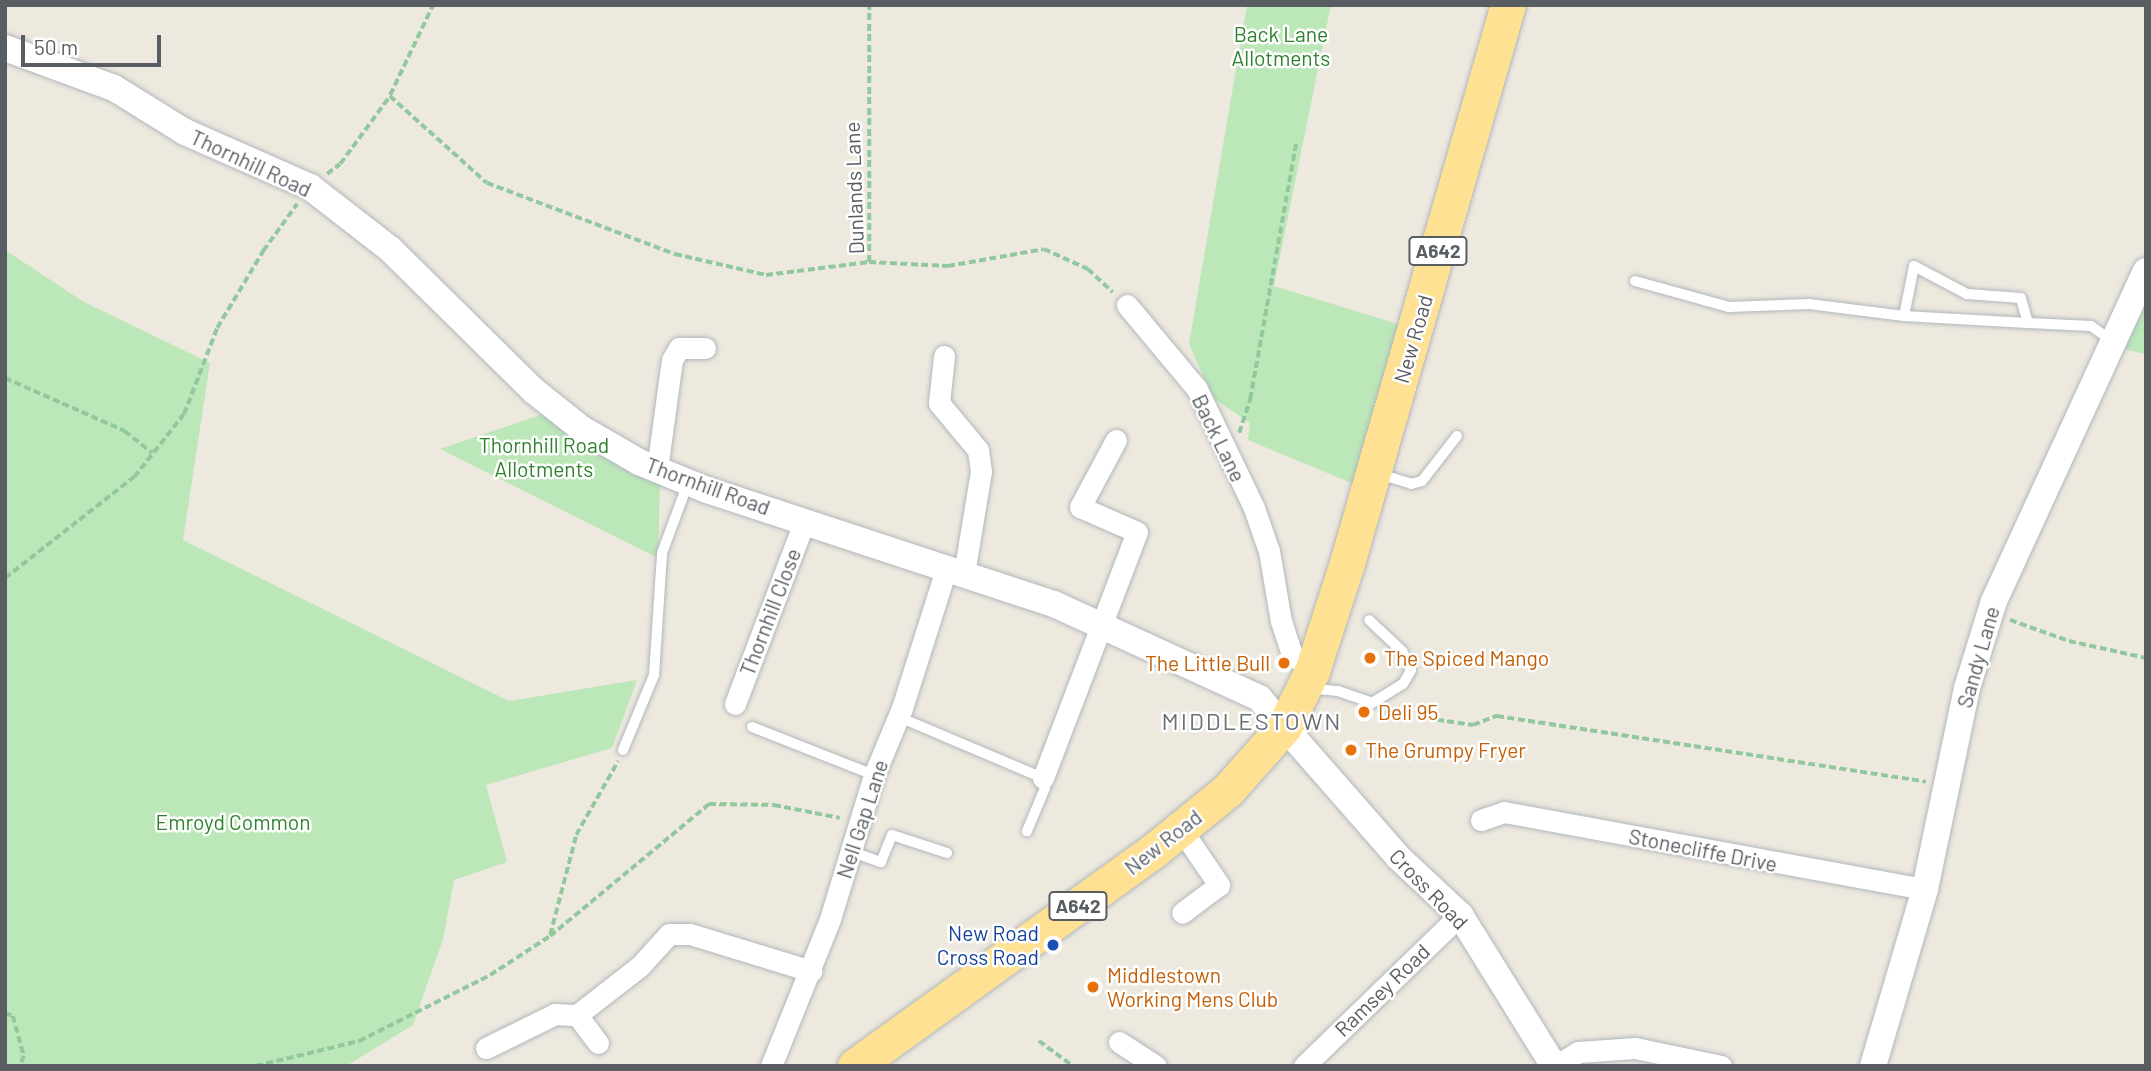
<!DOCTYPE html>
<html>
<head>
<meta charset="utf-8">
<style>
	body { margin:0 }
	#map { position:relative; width:2151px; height:1071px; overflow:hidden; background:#ede9df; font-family:Barlow,sans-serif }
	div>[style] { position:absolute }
	.green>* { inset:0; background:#bce7b9 }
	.path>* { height:3.5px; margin-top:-1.75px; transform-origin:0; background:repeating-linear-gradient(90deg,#92c89e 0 7px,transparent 0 10.5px) }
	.roads { filter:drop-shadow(0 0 2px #b2b7bb) drop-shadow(0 0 2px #b2b7bb) }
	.service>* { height:10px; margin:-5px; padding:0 5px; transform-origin:5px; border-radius:5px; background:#fff }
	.minor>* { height:21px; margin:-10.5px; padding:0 10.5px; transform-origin:10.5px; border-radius:10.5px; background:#fff }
	.tertiary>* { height:26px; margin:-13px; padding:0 13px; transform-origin:13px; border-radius:13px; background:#fff }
	.trunk>* { height:35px; margin:-17.5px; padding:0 17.5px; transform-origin:17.5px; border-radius:17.5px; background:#ffe193 }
	.dots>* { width:19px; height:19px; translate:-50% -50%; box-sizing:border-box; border:4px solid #fff; border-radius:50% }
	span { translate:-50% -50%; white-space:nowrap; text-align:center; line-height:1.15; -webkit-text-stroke:5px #fff; paint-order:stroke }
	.shield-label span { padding:2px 5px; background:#fff; border:2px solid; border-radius:5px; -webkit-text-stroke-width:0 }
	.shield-label { font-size:19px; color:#585d62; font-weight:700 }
	.park-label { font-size:21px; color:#2f832e }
	.street-label { font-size:21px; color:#585d62 }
	.food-label { font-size:21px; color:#c56008 }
	.left { translate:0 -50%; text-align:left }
	.right { translate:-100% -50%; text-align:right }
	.transit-label { font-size:21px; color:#164399 }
	.quarter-label { font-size:24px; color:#696f74; letter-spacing:2px }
	.frame { position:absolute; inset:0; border:7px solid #585d62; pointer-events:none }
	.scale { position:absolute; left:21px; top:35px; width:140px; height:32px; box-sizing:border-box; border:4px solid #585d62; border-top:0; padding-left:9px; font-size:21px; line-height:24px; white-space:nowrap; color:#585d62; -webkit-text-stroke:5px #fff; paint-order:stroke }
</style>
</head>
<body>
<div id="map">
	<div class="green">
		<i style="clip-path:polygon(1247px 5px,1331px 5px,1274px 286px,1401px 325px,1354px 484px,1248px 440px,1250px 423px,1213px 398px,1189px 344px)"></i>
		<i style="clip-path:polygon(5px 250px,84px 302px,210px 363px,183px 540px,509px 701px,637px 680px,612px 748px,486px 785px,507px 862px,454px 880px,443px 939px,413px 1025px,346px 1066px,5px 1066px)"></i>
		<i style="clip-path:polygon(2146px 306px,2146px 354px,2123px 349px)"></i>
		<i style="clip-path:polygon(546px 413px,660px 479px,658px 558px,440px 449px)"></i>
	</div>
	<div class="path">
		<i style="left:390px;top:95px;width:100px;rotate:-64.5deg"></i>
		<i style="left:327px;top:174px;width:16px;rotate:-38deg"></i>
		<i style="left:340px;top:164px;width:84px;rotate:-53.7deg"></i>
		<i style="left:390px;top:96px;width:130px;rotate:41.9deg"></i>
		<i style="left:487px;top:183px;width:201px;rotate:20.7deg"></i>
		<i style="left:675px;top:254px;width:93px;rotate:13deg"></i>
		<i style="left:766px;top:275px;width:104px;rotate:-7.2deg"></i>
		<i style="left:869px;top:262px;width:79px;rotate:2.9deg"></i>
		<i style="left:948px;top:266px;width:97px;rotate:-10deg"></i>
		<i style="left:1044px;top:249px;width:48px;rotate:24.4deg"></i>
		<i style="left:1088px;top:269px;width:34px;rotate:43deg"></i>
		<i style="left:869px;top:262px;width:257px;rotate:-90deg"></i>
		<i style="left:5px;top:378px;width:131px;rotate:23.8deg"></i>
		<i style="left:125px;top:431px;width:35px;rotate:39deg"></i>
		<i style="left:1239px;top:433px;width:36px;rotate:-72deg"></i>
		<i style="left:1250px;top:399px;width:260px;rotate:-79.8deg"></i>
		<i style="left:5px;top:578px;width:164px;rotate:-38.1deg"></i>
		<i style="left:134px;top:477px;width:80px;rotate:-51.6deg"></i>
		<i style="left:184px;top:414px;width:92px;rotate:-69deg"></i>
		<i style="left:217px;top:328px;width:90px;rotate:-59.1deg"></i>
		<i style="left:263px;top:251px;width:58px;rotate:-54.1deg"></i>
		<i style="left:2010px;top:620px;width:63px;rotate:19.6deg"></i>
		<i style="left:2069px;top:641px;width:79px;rotate:12.4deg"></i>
		<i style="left:1385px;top:712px;width:89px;rotate:8.4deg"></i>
		<i style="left:1473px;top:725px;width:26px;rotate:-21deg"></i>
		<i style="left:1497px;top:716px;width:434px;rotate:8.7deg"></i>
		<i style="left:550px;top:935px;width:103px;rotate:-75.4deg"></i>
		<i style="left:576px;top:835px;width:85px;rotate:-60.4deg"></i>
		<i style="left:5px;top:1013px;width:9px;rotate:21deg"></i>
		<i style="left:13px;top:1016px;width:41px;rotate:74.6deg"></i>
		<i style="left:24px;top:1056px;width:11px;rotate:112deg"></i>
		<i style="left:1039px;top:1041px;width:42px;rotate:36.3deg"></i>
		<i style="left:256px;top:1066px;width:106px;rotate:-13.6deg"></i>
		<i style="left:359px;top:1041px;width:147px;rotate:-26.7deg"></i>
		<i style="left:490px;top:975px;width:72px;rotate:-33deg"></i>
		<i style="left:550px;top:936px;width:207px;rotate:-39.7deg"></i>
		<i style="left:709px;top:804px;width:65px;rotate:0.9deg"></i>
		<i style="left:774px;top:805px;width:67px;rotate:11.1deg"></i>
	</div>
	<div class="roads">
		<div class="service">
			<i style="left:1635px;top:281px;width:98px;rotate:15.5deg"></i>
			<i style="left:1729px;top:307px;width:80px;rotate:-2.1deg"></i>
			<i style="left:1809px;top:304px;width:96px;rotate:7.2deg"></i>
			<i style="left:2028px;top:323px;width:26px;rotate:-106deg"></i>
			<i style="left:2021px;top:298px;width:54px;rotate:-175.8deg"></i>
			<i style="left:1967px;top:294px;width:60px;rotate:-152.2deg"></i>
			<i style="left:1914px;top:266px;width:51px;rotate:101.3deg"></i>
			<i style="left:1904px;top:316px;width:124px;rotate:3.2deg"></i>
			<i style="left:2028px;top:323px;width:63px;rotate:2.7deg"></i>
			<i style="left:2091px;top:326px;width:28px;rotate:35deg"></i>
			<i style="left:1376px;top:473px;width:37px;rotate:17deg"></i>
			<i style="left:1411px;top:484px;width:11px;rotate:-15deg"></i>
			<i style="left:1422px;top:481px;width:57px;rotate:-52.1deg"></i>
			<i style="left:1308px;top:688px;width:30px;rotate:6deg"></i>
			<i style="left:1338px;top:691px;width:36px;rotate:19deg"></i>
			<i style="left:1372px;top:703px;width:36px;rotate:-32deg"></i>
			<i style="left:1403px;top:684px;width:16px;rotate:-60deg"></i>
			<i style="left:1411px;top:670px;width:21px;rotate:-115deg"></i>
			<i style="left:1402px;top:651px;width:45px;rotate:-136.8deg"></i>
			<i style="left:899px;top:717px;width:156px;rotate:23deg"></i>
			<i style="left:1043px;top:778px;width:10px;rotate:79deg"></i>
			<i style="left:1045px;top:788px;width:47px;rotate:112.7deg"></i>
			<i style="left:752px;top:727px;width:131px;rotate:21.5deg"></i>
			<i style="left:623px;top:750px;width:81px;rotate:-67.5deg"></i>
			<i style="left:654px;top:675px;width:122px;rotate:-86.2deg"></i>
			<i style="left:662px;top:553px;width:75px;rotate:-69.6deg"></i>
			<i style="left:850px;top:851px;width:33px;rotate:20deg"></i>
			<i style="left:881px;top:862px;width:29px;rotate:-68deg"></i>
			<i style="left:892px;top:835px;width:58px;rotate:18.1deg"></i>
		</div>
		<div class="minor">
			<i style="left:1127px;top:305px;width:109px;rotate:50.2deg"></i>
			<i style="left:1197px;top:389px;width:132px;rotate:64.4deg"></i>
			<i style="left:1254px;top:508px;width:46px;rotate:70.8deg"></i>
			<i style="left:1269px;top:551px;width:71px;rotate:80.3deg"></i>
			<i style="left:1281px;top:621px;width:35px;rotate:72deg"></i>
			<i style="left:1292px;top:654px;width:26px;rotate:40deg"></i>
			<i style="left:944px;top:356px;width:47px;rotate:96.1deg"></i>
			<i style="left:939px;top:403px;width:61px;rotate:50.3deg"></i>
			<i style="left:978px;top:450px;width:21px;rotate:82deg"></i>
			<i style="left:981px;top:471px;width:104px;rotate:99.4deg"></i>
			<i style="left:657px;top:469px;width:110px;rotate:-82.2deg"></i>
			<i style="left:672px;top:360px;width:14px;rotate:-60deg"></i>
			<i style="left:679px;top:348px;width:26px"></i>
			<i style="left:735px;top:704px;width:197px;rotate:-69.2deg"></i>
			<i style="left:1043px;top:778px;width:263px;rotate:-69.1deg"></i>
			<i style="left:1137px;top:532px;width:62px;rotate:-156.3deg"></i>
			<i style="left:1080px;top:507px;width:76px;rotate:-61.8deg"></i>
			<i style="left:1481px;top:820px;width:24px;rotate:-19deg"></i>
			<i style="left:1504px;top:812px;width:428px;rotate:10.4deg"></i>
			<i style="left:1181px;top:829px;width:68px;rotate:55.8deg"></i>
			<i style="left:1219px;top:885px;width:46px;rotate:142.9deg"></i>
			<i style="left:577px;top:1015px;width:35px;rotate:53deg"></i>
			<i style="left:1119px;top:1042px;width:44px;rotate:33deg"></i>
			<i style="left:486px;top:1048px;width:77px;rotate:-26.2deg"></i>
			<i style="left:555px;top:1014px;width:22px;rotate:3deg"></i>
			<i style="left:577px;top:1015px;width:80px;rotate:-37.9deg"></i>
			<i style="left:640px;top:966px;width:43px;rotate:-47.8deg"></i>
			<i style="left:669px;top:934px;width:21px"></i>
			<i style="left:690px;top:934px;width:127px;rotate:17deg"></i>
			<i style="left:771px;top:1066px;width:158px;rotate:-68.1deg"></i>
			<i style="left:830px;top:919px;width:151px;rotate:-73deg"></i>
			<i style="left:874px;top:775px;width:73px;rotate:-67.3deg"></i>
			<i style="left:902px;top:708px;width:146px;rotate:-72.4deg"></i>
			<i style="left:1304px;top:1066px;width:217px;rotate:-44.1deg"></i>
			<i style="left:1555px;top:1066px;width:27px;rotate:-31deg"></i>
			<i style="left:1578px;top:1052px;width:57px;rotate:-4deg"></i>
			<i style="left:1635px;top:1048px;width:88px;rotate:11.8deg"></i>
		</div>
		<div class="tertiary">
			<i style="left:5px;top:48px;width:116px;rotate:20.2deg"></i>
			<i style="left:114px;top:88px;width:84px;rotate:31.8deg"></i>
			<i style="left:185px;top:132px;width:137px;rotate:23.7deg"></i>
			<i style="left:310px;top:187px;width:101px;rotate:37.8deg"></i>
			<i style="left:390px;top:249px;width:202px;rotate:44.6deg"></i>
			<i style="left:534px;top:391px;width:61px;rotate:38.4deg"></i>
			<i style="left:582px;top:429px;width:66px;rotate:30.1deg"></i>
			<i style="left:639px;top:462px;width:74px;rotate:22.4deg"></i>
			<i style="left:707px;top:490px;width:365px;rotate:18.2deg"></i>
			<i style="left:1054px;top:604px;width:226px;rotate:24.6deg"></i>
			<i style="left:1259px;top:698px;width:211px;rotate:48.8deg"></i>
			<i style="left:1398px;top:857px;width:85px;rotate:43.1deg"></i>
			<i style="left:1460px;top:915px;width:178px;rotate:58.1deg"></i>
			<i style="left:1873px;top:1066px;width:184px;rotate:-73.6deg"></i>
			<i style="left:1925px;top:889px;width:205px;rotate:-78.2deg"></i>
			<i style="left:1967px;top:688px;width:91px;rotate:-72.8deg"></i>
			<i style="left:1994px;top:601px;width:363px;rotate:-65.3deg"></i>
		</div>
		<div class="trunk">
			<i style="left:855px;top:1066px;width:366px;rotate:-35.8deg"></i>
			<i style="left:1152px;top:852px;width:98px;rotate:-39.2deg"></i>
			<i style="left:1228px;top:790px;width:84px;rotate:-48.4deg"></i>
			<i style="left:1284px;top:727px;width:63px;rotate:-63.4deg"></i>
			<i style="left:1312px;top:671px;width:114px;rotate:-72deg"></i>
			<i style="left:1347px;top:563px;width:581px;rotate:-73.91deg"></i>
		</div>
	</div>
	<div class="dots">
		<i style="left:1370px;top:658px;background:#e8710a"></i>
		<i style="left:1284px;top:663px;background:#e8710a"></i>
		<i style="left:1364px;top:712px;background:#e8710a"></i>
		<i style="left:1351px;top:750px;background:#e8710a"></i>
		<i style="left:1053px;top:945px;background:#1a4fb4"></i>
		<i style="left:1093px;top:987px;background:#e8710a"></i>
	</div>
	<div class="shield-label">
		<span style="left:1438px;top:251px">A642</span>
		<span style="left:1078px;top:906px">A642</span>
	</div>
	<div class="park-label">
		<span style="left:1281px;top:46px">Back Lane<br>Allotments</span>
		<span style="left:544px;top:457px">Thornhill Road<br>Allotments</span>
		<span style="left:233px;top:822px">Emroyd Common</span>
	</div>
	<div class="street-label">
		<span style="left:251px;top:163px;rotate:25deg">Thornhill Road</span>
		<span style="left:854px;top:188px;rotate:-92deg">Dunlands Lane</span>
		<span style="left:1413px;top:339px;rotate:-74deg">New Road</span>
		<span style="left:1219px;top:438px;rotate:64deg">Back Lane</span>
		<span style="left:708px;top:486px;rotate:20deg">Thornhill Road</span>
		<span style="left:770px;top:612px;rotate:-69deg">Thornhill Close</span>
		<span style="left:1978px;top:657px;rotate:-74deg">Sandy Lane</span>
		<span style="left:862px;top:819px;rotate:-72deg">Nell Gap Lane</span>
		<span style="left:1163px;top:842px;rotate:-38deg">New Road</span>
		<span style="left:1703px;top:850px;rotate:11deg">Stonecliffe Drive</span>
		<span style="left:1429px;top:889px;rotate:46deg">Cross Road</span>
		<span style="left:1382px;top:990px;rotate:-44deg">Ramsey Road</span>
	</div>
	<div class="food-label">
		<span class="left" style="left:1384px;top:658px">The Spiced Mango</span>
		<span class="right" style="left:1270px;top:663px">The Little Bull</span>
		<span class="left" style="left:1378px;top:712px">Deli 95</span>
		<span class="left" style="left:1365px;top:750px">The Grumpy Fryer</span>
		<span class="left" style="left:1107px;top:987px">Middlestown<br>Working Mens Club</span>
	</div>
	<div class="transit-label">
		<span class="right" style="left:1039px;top:945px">New Road<br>Cross Road</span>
	</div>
	<div class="quarter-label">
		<span style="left:1252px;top:721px">MIDDLESTOWN</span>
	</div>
	<div class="frame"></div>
	<div class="scale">50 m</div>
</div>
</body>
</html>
